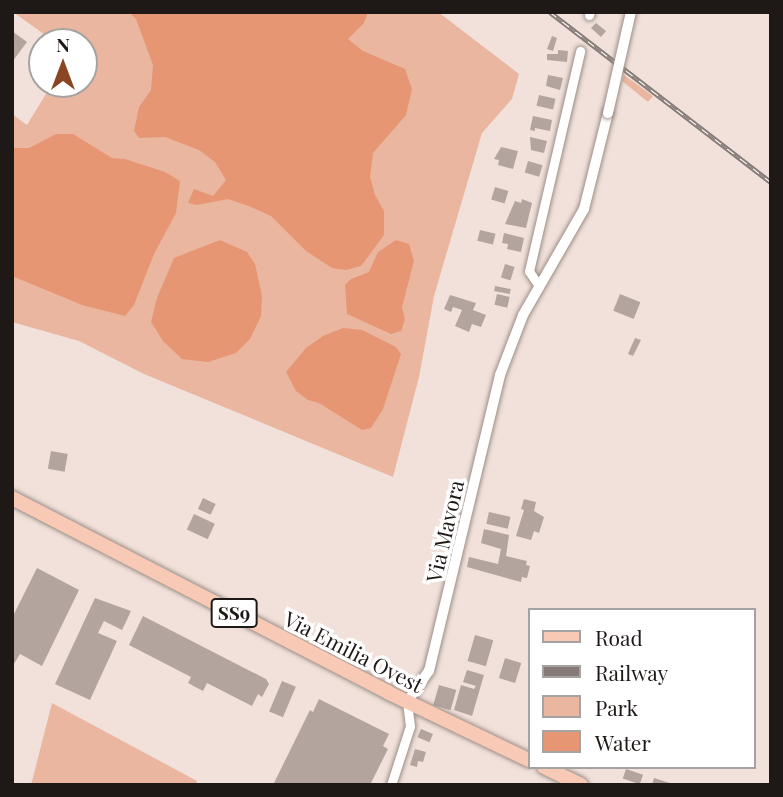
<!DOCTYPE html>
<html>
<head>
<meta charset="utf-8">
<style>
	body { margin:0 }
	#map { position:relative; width:783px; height:797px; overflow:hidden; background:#f1e1da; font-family:"Playfair Display",serif }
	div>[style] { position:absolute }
	.green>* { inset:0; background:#eab6a0 }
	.water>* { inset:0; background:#e79673 }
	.building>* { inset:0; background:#b3a49e; transform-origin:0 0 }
	.roads { filter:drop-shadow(0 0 2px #9c8d87) drop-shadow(0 0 2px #9c8d87) }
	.minor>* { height:9px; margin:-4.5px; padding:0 4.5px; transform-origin:4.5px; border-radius:4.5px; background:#fff }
	.tertiary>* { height:10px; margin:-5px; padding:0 5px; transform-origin:5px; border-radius:5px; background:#fff }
	.primary>* { height:14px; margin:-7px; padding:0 7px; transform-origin:7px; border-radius:7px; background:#f8cab6 }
	.rail>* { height:5px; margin-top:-2.5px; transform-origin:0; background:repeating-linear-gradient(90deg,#fff 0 8px,#867b77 0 16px); box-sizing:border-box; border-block:2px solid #867b77 }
	.bridges { filter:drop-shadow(0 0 2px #9c8d87) drop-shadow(0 0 2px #9c8d87) }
	.tertiary-bridge>* { height:10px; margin:-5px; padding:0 5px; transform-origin:5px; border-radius:5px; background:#fff }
	span { translate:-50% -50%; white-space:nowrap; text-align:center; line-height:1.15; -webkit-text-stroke:7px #fff; paint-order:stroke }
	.shield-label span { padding:2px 5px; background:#fff; border:2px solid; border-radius:5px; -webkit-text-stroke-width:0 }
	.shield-label { font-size:19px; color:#1e1816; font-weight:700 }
	.street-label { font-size:21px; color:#1e1816 }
	.frame { position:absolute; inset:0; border:14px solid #1e1816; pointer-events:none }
	.legend { position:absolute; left:528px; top:608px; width:228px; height:161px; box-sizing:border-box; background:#fff; border:2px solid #a5a3a2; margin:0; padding:9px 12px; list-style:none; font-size:21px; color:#1e1816 }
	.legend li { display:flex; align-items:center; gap:14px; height:35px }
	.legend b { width:35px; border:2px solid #a5a3a2 }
	.north { position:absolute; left:28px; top:28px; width:70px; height:70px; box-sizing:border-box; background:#fff; border:2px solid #a5a3a2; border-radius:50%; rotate:0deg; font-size:19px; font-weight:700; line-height:28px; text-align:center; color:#1e1816 }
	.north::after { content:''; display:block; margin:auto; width:24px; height:32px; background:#8c4522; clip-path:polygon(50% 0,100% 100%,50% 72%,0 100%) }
</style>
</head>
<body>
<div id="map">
	<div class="green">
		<i style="clip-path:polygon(13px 12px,438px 12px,519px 74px,512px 99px,482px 133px,434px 296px,419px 377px,393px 477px,144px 374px,79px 341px,12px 322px,12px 114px,27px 125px,52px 84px,84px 84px,84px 42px,55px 42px)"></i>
		<i style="clip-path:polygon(624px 75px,653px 96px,648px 102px,622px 81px)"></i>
		<i style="clip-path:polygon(52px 703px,197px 781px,196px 785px,31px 785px)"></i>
	</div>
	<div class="water">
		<i style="clip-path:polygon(129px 12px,368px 12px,364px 23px,348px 39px,363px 51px,405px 69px,412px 89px,406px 115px,373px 153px,370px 177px,375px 195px,384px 211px,384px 235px,361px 266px,346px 270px,332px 268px,306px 251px,271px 216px,251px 207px,228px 199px,197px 205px,188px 203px,194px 189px,213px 196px,226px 180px,215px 162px,199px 150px,165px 137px,139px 138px,134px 131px,139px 107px,151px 90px,153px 65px,136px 19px)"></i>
		<i style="clip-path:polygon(56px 134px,73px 134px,112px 158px,125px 159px,165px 172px,180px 181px,176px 213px,154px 254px,134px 305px,125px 316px,82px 305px,12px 276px,12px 148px,29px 148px)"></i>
		<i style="clip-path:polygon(220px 240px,247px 252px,255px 264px,262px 296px,261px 316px,250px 339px,236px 353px,208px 362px,182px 359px,163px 341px,151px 322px,157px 298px,174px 258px)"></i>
		<i style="clip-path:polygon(396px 240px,409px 244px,414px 261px,402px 307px,405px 319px,401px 331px,391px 334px,347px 314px,345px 285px,351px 279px,369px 272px,378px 252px)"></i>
		<i style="clip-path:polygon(343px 328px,362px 330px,396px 347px,401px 354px,383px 409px,371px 428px,362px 430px,319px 403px,308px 400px,296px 391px,286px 372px,306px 348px,323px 336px)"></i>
	</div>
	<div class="building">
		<i style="clip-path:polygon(596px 23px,606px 31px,601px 37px,591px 28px)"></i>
		<i style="clip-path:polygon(12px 31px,27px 42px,12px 62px)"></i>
		<i style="clip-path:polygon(552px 36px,557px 38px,553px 51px,547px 49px)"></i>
		<i style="clip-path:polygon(558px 50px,568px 51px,567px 62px,547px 60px,547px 54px,558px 54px)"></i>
		<i style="clip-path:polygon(548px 75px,563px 78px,560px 90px,546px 86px)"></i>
		<i style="left:539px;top:95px;width:17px;height:11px;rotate:13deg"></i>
		<i style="clip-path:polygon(533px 116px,552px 120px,550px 131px,535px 128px,535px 131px,530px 130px)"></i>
		<i style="clip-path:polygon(530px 137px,547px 141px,544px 153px,531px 150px)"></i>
		<i style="clip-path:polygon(501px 147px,518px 151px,513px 169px,498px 165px,499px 160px,494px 159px)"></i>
		<i style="left:528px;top:161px;width:15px;height:12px;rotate:16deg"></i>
		<i style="left:495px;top:187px;width:14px;height:13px;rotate:17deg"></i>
		<i style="clip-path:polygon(522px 199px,532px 203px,526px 228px,505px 224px,515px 201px,521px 203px)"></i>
		<i style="left:480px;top:230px;width:16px;height:11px;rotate:14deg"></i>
		<i style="clip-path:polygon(504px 233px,524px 238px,521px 252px,507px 249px,508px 244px,502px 243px)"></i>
		<i style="left:505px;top:264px;width:10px;height:14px;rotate:17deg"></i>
		<i style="left:495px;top:286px;width:16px;height:5px;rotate:11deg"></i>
		<i style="left:497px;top:294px;width:13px;height:11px;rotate:13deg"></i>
		<i style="left:620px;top:294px;width:22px;height:18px;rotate:22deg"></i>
		<i style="clip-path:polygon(450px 295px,476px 303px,473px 310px,486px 315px,481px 327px,472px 324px,469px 332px,455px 326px,462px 310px,453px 307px,451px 312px,444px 309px)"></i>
		<i style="clip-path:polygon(635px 338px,641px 340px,633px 356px,628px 354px)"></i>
		<i style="left:51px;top:451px;width:17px;height:18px;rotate:10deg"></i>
		<i style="left:203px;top:498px;width:14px;height:12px;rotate:25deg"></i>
		<i style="clip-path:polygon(524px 499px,536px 502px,534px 511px,544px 517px,539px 533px,534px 531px,531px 540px,516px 536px,524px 510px,521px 509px)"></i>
		<i style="left:489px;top:512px;width:22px;height:12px;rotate:13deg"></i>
		<i style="left:194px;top:514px;width:23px;height:17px;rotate:25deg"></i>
		<i style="clip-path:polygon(484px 529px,509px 535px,506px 556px,527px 561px,526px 565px,530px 566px,527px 578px,522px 577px,521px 582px,467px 567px,469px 557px,498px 564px,501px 549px,481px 543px)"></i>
		<i style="clip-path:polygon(37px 568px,79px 590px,42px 666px,20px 654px,12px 667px,12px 618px)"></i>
		<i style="clip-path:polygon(95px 598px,131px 611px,122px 630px,104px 621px,98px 633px,117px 641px,90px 700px,55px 684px)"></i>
		<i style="clip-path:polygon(143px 616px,266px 679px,269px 684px,262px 697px,258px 694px,252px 706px,207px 683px,203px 691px,188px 683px,191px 677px,129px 645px)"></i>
		<i style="left:475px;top:635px;width:19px;height:27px;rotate:16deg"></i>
		<i style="left:505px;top:658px;width:17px;height:21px;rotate:17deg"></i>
		<i style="clip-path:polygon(467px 670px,484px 675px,472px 716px,454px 710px,461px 685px,474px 689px,476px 686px,463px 682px)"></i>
		<i style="left:282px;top:681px;width:15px;height:33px;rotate:23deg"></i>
		<i style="left:439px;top:685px;width:18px;height:21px;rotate:16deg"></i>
		<i style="clip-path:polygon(319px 699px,389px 734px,383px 746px,388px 749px,370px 785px,273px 785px,310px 710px,313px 712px)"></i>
		<i style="left:421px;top:729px;width:13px;height:9px;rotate:23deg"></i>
		<i style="clip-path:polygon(415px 749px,426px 752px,423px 762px,418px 761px,417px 767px,410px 765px)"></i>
		<i style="left:626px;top:769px;width:18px;height:10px;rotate:19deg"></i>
		<i style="clip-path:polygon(654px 778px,673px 784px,673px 785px,652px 785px)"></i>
	</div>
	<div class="roads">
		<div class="minor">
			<i style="left:589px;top:15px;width:3px;rotate:-72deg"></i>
			<i style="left:539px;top:286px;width:18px;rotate:-124deg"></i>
			<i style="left:529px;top:271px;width:226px;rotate:-76.9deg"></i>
			<i style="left:391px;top:785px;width:62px;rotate:-72.1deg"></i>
			<i style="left:410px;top:726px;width:24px;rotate:-97deg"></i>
		</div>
		<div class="tertiary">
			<i style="left:407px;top:702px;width:38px;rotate:-55deg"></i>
			<i style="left:429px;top:671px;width:304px;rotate:-76.5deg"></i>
			<i style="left:500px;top:375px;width:64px;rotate:-69deg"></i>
			<i style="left:523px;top:315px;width:122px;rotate:-60.1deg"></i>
			<i style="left:584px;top:209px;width:99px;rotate:-76deg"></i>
		</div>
		<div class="primary">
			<i style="left:12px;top:498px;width:424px;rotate:27.3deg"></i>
			<i style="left:389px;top:693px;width:155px;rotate:25.6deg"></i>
			<i style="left:544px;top:767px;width:41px;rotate:25.9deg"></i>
		</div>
	</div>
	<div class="rail">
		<i style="left:550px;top:12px;width:279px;rotate:37.6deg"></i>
	</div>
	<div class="bridges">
		<div class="tertiary-bridge">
			<i style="left:608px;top:113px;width:104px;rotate:-77.2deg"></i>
		</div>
	</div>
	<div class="shield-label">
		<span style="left:234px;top:613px">SS9</span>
	</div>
	<div class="street-label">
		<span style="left:444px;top:531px;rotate:-77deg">Via Mavora</span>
		<span style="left:354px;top:651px;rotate:27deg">Via Emilia Ovest</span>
	</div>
	<div class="frame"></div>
	<ul class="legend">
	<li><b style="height:9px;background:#f8cab6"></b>Road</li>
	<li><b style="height:9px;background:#867b77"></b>Railway</li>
	<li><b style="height:19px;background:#eab6a0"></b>Park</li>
	<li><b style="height:19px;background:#e79673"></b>Water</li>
	</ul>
	<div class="north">N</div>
</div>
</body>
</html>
